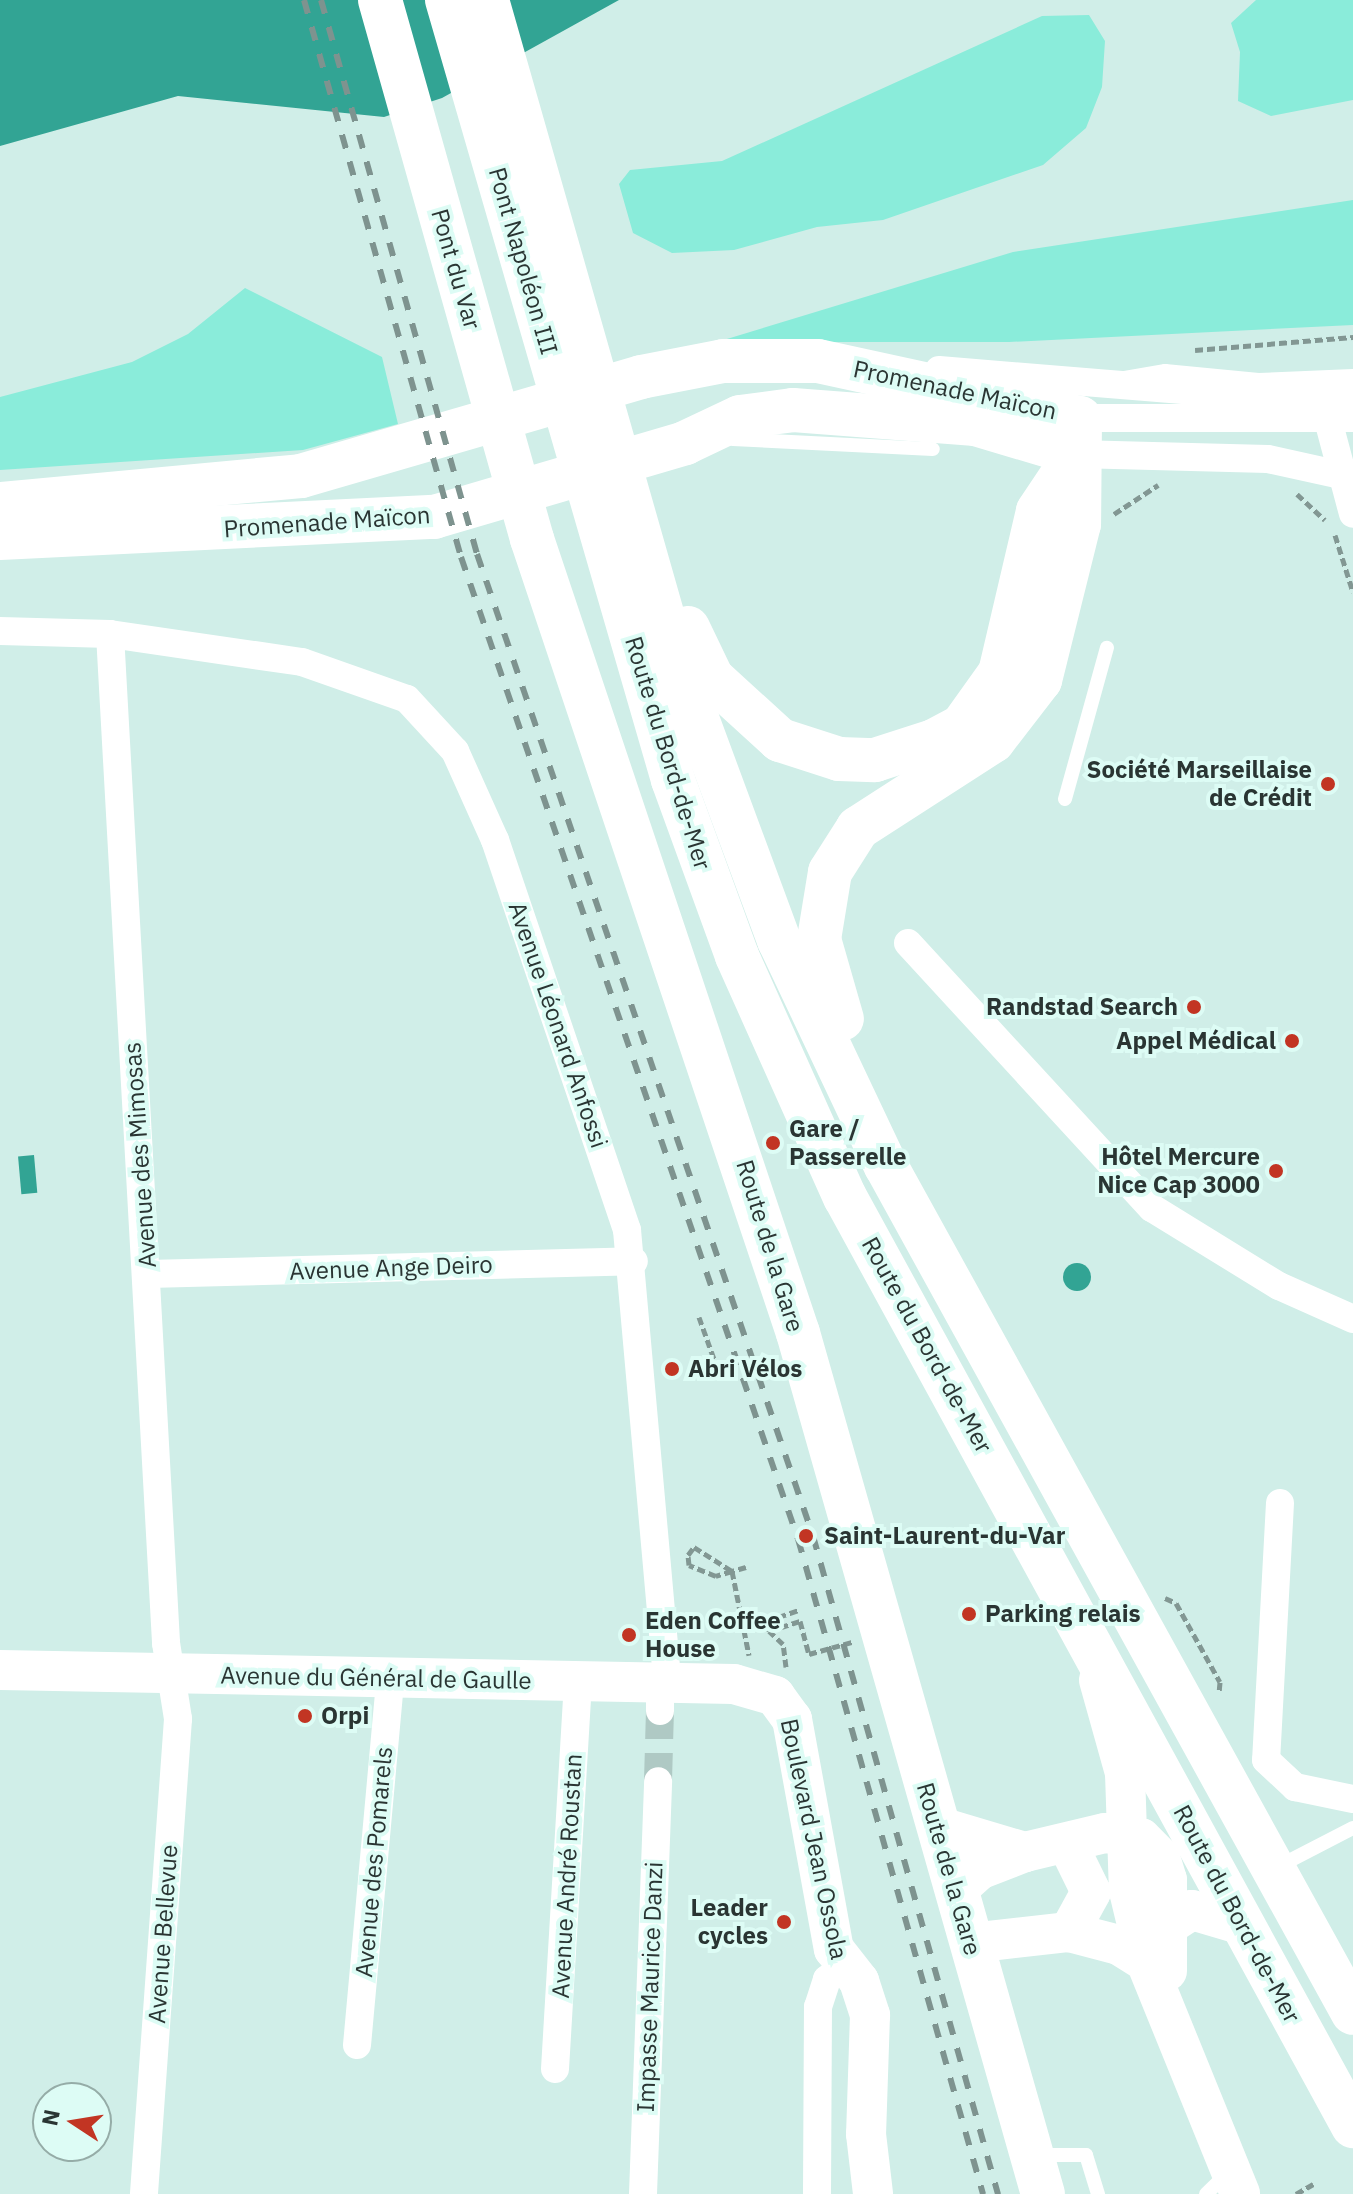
<!DOCTYPE html>
<html>
<head>
<meta charset="utf-8">
<style>
	body { margin:0 }
	#map { position:relative; width:1353px; height:2194px; overflow:hidden; background:#d0eee8; font-family:"IBM Plex Sans",sans-serif }
	div>[style] { position:absolute }
	.green>* { inset:0; background:#8aecda }
	.water>* { inset:0; background:#32a494; transform-origin:0 0 }
	.round { border-radius:50% }
	.minor-tunnel>* { height:28px; margin-top:-14px; transform-origin:0; background:repeating-linear-gradient(90deg,#afc9c4 0 28px,transparent 0 42px) }
	.path>* { height:5px; margin-top:-2.5px; transform-origin:0; background:repeating-linear-gradient(90deg,#829793 0 8px,transparent 0 12px) }
	.service>* { height:14px; margin:-7px; padding:0 7px; transform-origin:7px; border-radius:7px; background:#fff }
	.minor>* { height:28px; margin:-14px; padding:0 14px; transform-origin:14px; border-radius:14px; background:#fff }
	.secondary>* { height:40px; margin:-20px; padding:0 20px; transform-origin:20px; border-radius:20px; background:#fff }
	.primary>* { height:44px; margin:-22px; padding:0 22px; transform-origin:22px; border-radius:22px; background:#fff }
	.rail>* { height:6px; margin-top:-3px; transform-origin:0; background:repeating-linear-gradient(90deg,#7e938f 0 14px,transparent 0 28px) }
	.dots>* { width:22px; height:22px; translate:-50% -50%; box-sizing:border-box; border:4px solid #ddfcf5; border-radius:50% }
	span { translate:-50% -50%; white-space:nowrap; text-align:center; line-height:1.15; -webkit-text-stroke:8px #ddfcf5; paint-order:stroke }
	.street-label { font-size:24px; color:#2a3533 }
	.poi-label { font-size:24px; color:#2a3533; font-weight:700 }
	.right { translate:-100% -50%; text-align:right }
	.left { translate:0 -50%; text-align:left }
	.north { position:absolute; left:32px; top:2082px; width:80px; height:80px; box-sizing:border-box; background:#ddfcf5; border:2px solid #95aca7; border-radius:50%; rotate:282deg; font-size:22px; font-weight:700; line-height:32px; text-align:center; color:#2a3533 }
	.north::after { content:''; display:block; margin:auto; width:28px; height:36px; background:#c23523; clip-path:polygon(50% 0,100% 100%,50% 72%,0 100%) }
</style>
</head>
<body>
<div id="map">
	<div class="green">
		<i style="clip-path:polygon(1256px 0,1353px 0,1353px 100px,1271px 116px,1238px 101px,1240px 52px,1231px 23px)"></i>
		<i style="clip-path:polygon(1089px 15px,1105px 41px,1102px 87px,1086px 128px,1043px 165px,883px 220px,817px 227px,734px 250px,672px 253px,633px 233px,619px 184px,630px 170px,722px 161px,1042px 16px)"></i>
		<i style="clip-path:polygon(1353px 200px,1353px 325px,1009px 342px,717px 342px,1013px 252px)"></i>
		<i style="clip-path:polygon(245px 288px,382px 357px,398px 424px,303px 450px,0 470px,0 397px,132px 362px,188px 334px)"></i>
	</div>
	<div class="water">
		<i style="clip-path:polygon(0 0,619px 0,442px 98px,384px 117px,178px 96px,0 146px)"></i>
		<i style="left:34px;top:1155px;width:38px;height:16px;rotate:85deg"></i>
		<i class="round" style="left:1063px;top:1263px;width:28px;height:28px"></i>
	</div>
	<div class="minor-tunnel">
		<i style="left:658px;top:1781px;width:70px;rotate:-88.4deg"></i>
	</div>
	<div class="path">
		<i style="left:1195px;top:350px;width:159px;rotate:-4.7deg"></i>
		<i style="left:1297px;top:494px;width:38px;rotate:43deg"></i>
		<i style="left:1114px;top:514px;width:53px;rotate:-33.4deg"></i>
		<i style="left:1335px;top:535px;width:60px;rotate:72.5deg"></i>
		<i style="left:699px;top:1317px;width:45px;rotate:70.3deg"></i>
		<i style="left:746px;top:1567px;width:15px;rotate:164deg"></i>
		<i style="left:732px;top:1571px;width:17px;rotate:163deg"></i>
		<i style="left:716px;top:1576px;width:29px;rotate:-158deg"></i>
		<i style="left:689px;top:1565px;width:10px;rotate:-96deg"></i>
		<i style="left:688px;top:1555px;width:10px;rotate:-53deg"></i>
		<i style="left:694px;top:1547px;width:45px;rotate:32.3deg"></i>
		<i style="left:732px;top:1571px;width:86px;rotate:78.6deg"></i>
		<i style="left:1165px;top:1598px;width:12px;rotate:24deg"></i>
		<i style="left:1176px;top:1603px;width:90px;rotate:60.9deg"></i>
		<i style="left:1220px;top:1682px;width:11px;rotate:95deg"></i>
		<i style="left:745px;top:1628px;width:22px;rotate:-18deg"></i>
		<i style="left:769px;top:1631px;width:10px;rotate:-101deg"></i>
		<i style="left:767px;top:1621px;width:34px;rotate:-19deg"></i>
		<i style="left:786px;top:1667px;width:23px;rotate:-97deg"></i>
		<i style="left:783px;top:1644px;width:19px;rotate:-137deg"></i>
		<i style="left:769px;top:1631px;width:33px;rotate:-18deg"></i>
		<i style="left:800px;top:1621px;width:34px;rotate:75deg"></i>
		<i style="left:809px;top:1654px;width:45px;rotate:-15.6deg"></i>
		<i style="left:1296px;top:2194px;width:20px;rotate:-30deg"></i>
	</div>
	<div class="service">
		<i style="left:1119px;top:379px;width:47px;rotate:-9.9deg"></i>
		<i style="left:1165px;top:371px;width:94px;rotate:5.5deg"></i>
		<i style="left:1259px;top:380px;width:94px;rotate:-2.4deg"></i>
		<i style="left:733px;top:439px;width:200px;rotate:2.9deg"></i>
		<i style="left:1065px;top:799px;width:157px;rotate:-74.5deg"></i>
		<i style="left:1289px;top:1861px;width:72px;rotate:-27.3deg"></i>
		<i style="left:1039px;top:2155px;width:47px"></i>
		<i style="left:1086px;top:2155px;width:41px;rotate:72.9deg"></i>
		<i style="left:1206px;top:2194px;width:29px;rotate:-44deg"></i>
	</div>
	<div class="minor">
		<i style="left:939px;top:370px;width:318px;rotate:4.7deg"></i>
		<i style="left:1256px;top:396px;width:97px;rotate:-1.2deg"></i>
		<i style="left:1080px;top:418px;width:273px"></i>
		<i style="left:1328px;top:420px;width:97px;rotate:75.1deg"></i>
		<i style="left:1076px;top:454px;width:192px;rotate:1.5deg"></i>
		<i style="left:1268px;top:459px;width:75px;rotate:12.4deg"></i>
		<i style="left:0;top:631px;width:110px;rotate:1.6deg"></i>
		<i style="left:110px;top:634px;width:194px;rotate:8.3deg"></i>
		<i style="left:302px;top:662px;width:111px;rotate:19.4deg"></i>
		<i style="left:407px;top:699px;width:71px;rotate:47.3deg"></i>
		<i style="left:455px;top:751px;width:98px;rotate:65.8deg"></i>
		<i style="left:495px;top:840px;width:412px;rotate:71.3deg"></i>
		<i style="left:627px;top:1230px;width:454px;rotate:84.9deg"></i>
		<i style="left:110px;top:634px;width:1011px;rotate:86.82deg"></i>
		<i style="left:166px;top:1643px;width:77px;rotate:81deg"></i>
		<i style="left:178px;top:1719px;width:476px;rotate:94.1deg"></i>
		<i style="left:908px;top:943px;width:360px;rotate:47.4deg"></i>
		<i style="left:1152px;top:1208px;width:149px;rotate:31.6deg"></i>
		<i style="left:1279px;top:1286px;width:81px;rotate:24deg"></i>
		<i style="left:148px;top:1274px;width:486px;rotate:-1.5deg"></i>
		<i style="left:1280px;top:1503px;width:257px;rotate:93.1deg"></i>
		<i style="left:1266px;top:1760px;width:40px;rotate:43deg"></i>
		<i style="left:1295px;top:1787px;width:59px;rotate:11.7deg"></i>
		<i style="left:660px;top:1711px;width:29px;rotate:-90deg"></i>
		<i style="left:357px;top:2045px;width:367px;rotate:-84.8deg"></i>
		<i style="left:555px;top:2069px;width:388px;rotate:-86.6deg"></i>
		<i style="left:643px;top:2194px;width:413px;rotate:-87.9deg"></i>
		<i style="left:817px;top:2194px;width:187px;rotate:-89.7deg"></i>
		<i style="left:818px;top:2007px;width:29px;rotate:-72deg"></i>
		<i style="left:827px;top:1979px;width:22px;rotate:-36deg"></i>
	</div>
	<div class="secondary">
		<i style="left:0;top:1670px;width:734px;rotate:1.09deg"></i>
		<i style="left:734px;top:1684px;width:43px;rotate:16.3deg"></i>
		<i style="left:775px;top:1696px;width:29px;rotate:54deg"></i>
		<i style="left:792px;top:1719px;width:234px;rotate:79.7deg"></i>
		<i style="left:834px;top:1949px;width:41px;rotate:52deg"></i>
		<i style="left:859px;top:1981px;width:36px;rotate:72deg"></i>
		<i style="left:870px;top:2015px;width:119px;rotate:91.9deg"></i>
		<i style="left:866px;top:2134px;width:60px;rotate:83.3deg"></i>
		<i style="left:1099px;top:1680px;width:97px;rotate:74.4deg"></i>
		<i style="left:1125px;top:1773px;width:118px;rotate:88.1deg"></i>
		<i style="left:1129px;top:1891px;width:73px;rotate:76.5deg"></i>
		<i style="left:1146px;top:1962px;width:250px;rotate:67.9deg"></i>
		<i style="left:937px;top:1826px;width:92px;rotate:16.5deg"></i>
		<i style="left:1068px;top:1845px;width:52px;rotate:63.9deg"></i>
		<i style="left:1091px;top:1892px;width:46px;rotate:118.8deg"></i>
		<i style="left:956px;top:1891px;width:31px;rotate:-42deg"></i>
		<i style="left:979px;top:1870px;width:49px;rotate:-21.4deg"></i>
		<i style="left:1025px;top:1852px;width:82px;rotate:-13.4deg"></i>
		<i style="left:1105px;top:1833px;width:36px;rotate:8deg"></i>
		<i style="left:1141px;top:1838px;width:27px;rotate:45deg"></i>
		<i style="left:1160px;top:1857px;width:24px;rotate:73deg"></i>
		<i style="left:1167px;top:1880px;width:91px;rotate:90deg"></i>
		<i style="left:1164px;top:1928px;width:33px;rotate:-33deg"></i>
		<i style="left:1192px;top:1910px;width:53px;rotate:16.4deg"></i>
		<i style="left:971px;top:1943px;width:99px;rotate:-6.4deg"></i>
		<i style="left:1069px;top:1932px;width:52px;rotate:14.6deg"></i>
		<i style="left:1119px;top:1945px;width:32px;rotate:32deg"></i>
	</div>
	<div class="primary">
		<i style="left:380px;top:0;width:560px;rotate:74.25deg"></i>
		<i style="left:532px;top:539px;width:837px;rotate:71.48deg"></i>
		<i style="left:798px;top:1333px;width:895px;rotate:74.12deg"></i>
		<i style="left:447px;top:0;width:812px;rotate:73.84deg"></i>
		<i style="left:673px;top:780px;width:187px;rotate:70deg"></i>
		<i style="left:737px;top:956px;width:264px;rotate:65.9deg"></i>
		<i style="left:845px;top:1197px;width:1059px;rotate:61.33deg"></i>
		<i style="left:487px;top:0;width:685px;rotate:74.08deg"></i>
		<i style="left:675px;top:659px;width:300px;rotate:69.7deg"></i>
		<i style="left:779px;top:940px;width:250px;rotate:64.7deg"></i>
		<i style="left:886px;top:1166px;width:967px;rotate:61.13deg"></i>
		<i style="left:0;top:504px;width:302px;rotate:-5.3deg"></i>
		<i style="left:301px;top:476px;width:354px;rotate:-16.2deg"></i>
		<i style="left:641px;top:377px;width:84px;rotate:-11deg"></i>
		<i style="left:723px;top:361px;width:95px"></i>
		<i style="left:818px;top:361px;width:268px;rotate:12.3deg"></i>
		<i style="left:1080px;top:418px;width:106px;rotate:90.5deg"></i>
		<i style="left:1079px;top:524px;width:161px;rotate:104deg"></i>
		<i style="left:1040px;top:680px;width:77px;rotate:127.6deg"></i>
		<i style="left:993px;top:741px;width:161px;rotate:147.2deg"></i>
		<i style="left:858px;top:828px;width:52px;rotate:122.5deg"></i>
		<i style="left:830px;top:872px;width:68px;rotate:99.3deg"></i>
		<i style="left:819px;top:939px;width:83px;rotate:74deg"></i>
		<i style="left:0;top:538px;width:435px;rotate:-2.8deg"></i>
		<i style="left:434px;top:517px;width:262px;rotate:-16.4deg"></i>
		<i style="left:685px;top:443px;width:61px;rotate:-25.3deg"></i>
		<i style="left:740px;top:417px;width:53px;rotate:-7.5deg"></i>
		<i style="left:793px;top:410px;width:183px;rotate:4.4deg"></i>
		<i style="left:975px;top:424px;width:105px;rotate:16.5deg"></i>
		<i style="left:688px;top:628px;width:55px;rotate:64.4deg"></i>
		<i style="left:712px;top:678px;width:92px;rotate:42.4deg"></i>
		<i style="left:780px;top:740px;width:62px;rotate:17.9deg"></i>
		<i style="left:839px;top:759px;width:36px;rotate:2deg"></i>
		<i style="left:875px;top:760px;width:62px;rotate:-17.9deg"></i>
		<i style="left:934px;top:741px;width:32px;rotate:-28deg"></i>
		<i style="left:962px;top:726px;width:65px;rotate:-54.4deg"></i>
		<i style="left:1000px;top:673px;width:166px;rotate:-76.8deg"></i>
		<i style="left:1038px;top:511px;width:69px;rotate:-56.3deg"></i>
	</div>
	<div class="rail">
		<i style="left:304px;top:0;width:579px;rotate:74.26deg"></i>
		<i style="left:461px;top:557px;width:1038px;rotate:71.06deg"></i>
		<i style="left:798px;top:1539px;width:681px;rotate:74.23deg"></i>
		<i style="left:321px;top:0;width:576px;rotate:74.27deg"></i>
		<i style="left:477px;top:554px;width:1038px;rotate:71.11deg"></i>
		<i style="left:813px;top:1536px;width:684px;rotate:74.3deg"></i>
	</div>
	<div class="dots">
		<i style="left:1328px;top:784px;background:#c23523"></i>
		<i style="left:1194px;top:1007px;background:#c23523"></i>
		<i style="left:1292px;top:1041px;background:#c23523"></i>
		<i style="left:773px;top:1143px;background:#c23523"></i>
		<i style="left:1276px;top:1171px;background:#c23523"></i>
		<i style="left:672px;top:1369px;background:#c23523"></i>
		<i style="left:806px;top:1536px;background:#c23523"></i>
		<i style="left:969px;top:1614px;background:#c23523"></i>
		<i style="left:629px;top:1635px;background:#c23523"></i>
		<i style="left:305px;top:1716px;background:#c23523"></i>
		<i style="left:784px;top:1922px;background:#c23523"></i>
	</div>
	<div class="street-label">
		<span style="left:523px;top:261px;rotate:74deg">Pont Napoléon III</span>
		<span style="left:456px;top:269px;rotate:74deg">Pont du Var</span>
		<span style="left:955px;top:390px;rotate:12deg">Promenade Maïcon</span>
		<span style="left:327px;top:522px;rotate:-4deg">Promenade Maïcon</span>
		<span style="left:668px;top:753px;rotate:73deg">Route du Bord-de-Mer</span>
		<span style="left:558px;top:1025px;rotate:71deg">Avenue Léonard Anfossi</span>
		<span style="left:140px;top:1155px;rotate:-94deg">Avenue des Mimosas</span>
		<span style="left:770px;top:1246px;rotate:73deg">Route de la Gare</span>
		<span style="left:391px;top:1268px;rotate:-2deg">Avenue Ange Deiro</span>
		<span style="left:927px;top:1345px;rotate:61deg">Route du Bord-de-Mer</span>
		<span style="left:376px;top:1678px;rotate:1deg">Avenue du Général de Gaulle</span>
		<span style="left:814px;top:1839px;rotate:78deg">Boulevard Jean Ossola</span>
		<span style="left:374px;top:1862px;rotate:-85deg">Avenue des Pomarels</span>
		<span style="left:949px;top:1869px;rotate:74deg">Route de la Gare</span>
		<span style="left:567px;top:1876px;rotate:-87deg">Avenue André Roustan</span>
		<span style="left:1237px;top:1914px;rotate:62deg">Route du Bord-de-Mer</span>
		<span style="left:163px;top:1934px;rotate:-86deg">Avenue Bellevue</span>
		<span style="left:650px;top:1987px;rotate:-88deg">Impasse Maurice Danzi</span>
	</div>
	<div class="poi-label">
		<span class="right" style="left:1312px;top:784px">Société Marseillaise<br>de Crédit</span>
		<span class="right" style="left:1178px;top:1007px">Randstad Search</span>
		<span class="right" style="left:1276px;top:1041px">Appel Médical</span>
		<span class="left" style="left:789px;top:1143px">Gare /<br>Passerelle</span>
		<span class="right" style="left:1260px;top:1171px">Hôtel Mercure<br>Nice Cap 3000</span>
		<span class="left" style="left:688px;top:1369px">Abri Vélos</span>
		<span class="left" style="left:824px;top:1536px">Saint-Laurent-du-Var</span>
		<span class="left" style="left:985px;top:1614px">Parking relais</span>
		<span class="left" style="left:645px;top:1635px">Eden Coffee<br>House</span>
		<span class="left" style="left:321px;top:1716px">Orpi</span>
		<span class="right" style="left:768px;top:1922px">Leader<br>cycles</span>
	</div>
	<div class="north">N</div>
</div>
</body>
</html>
